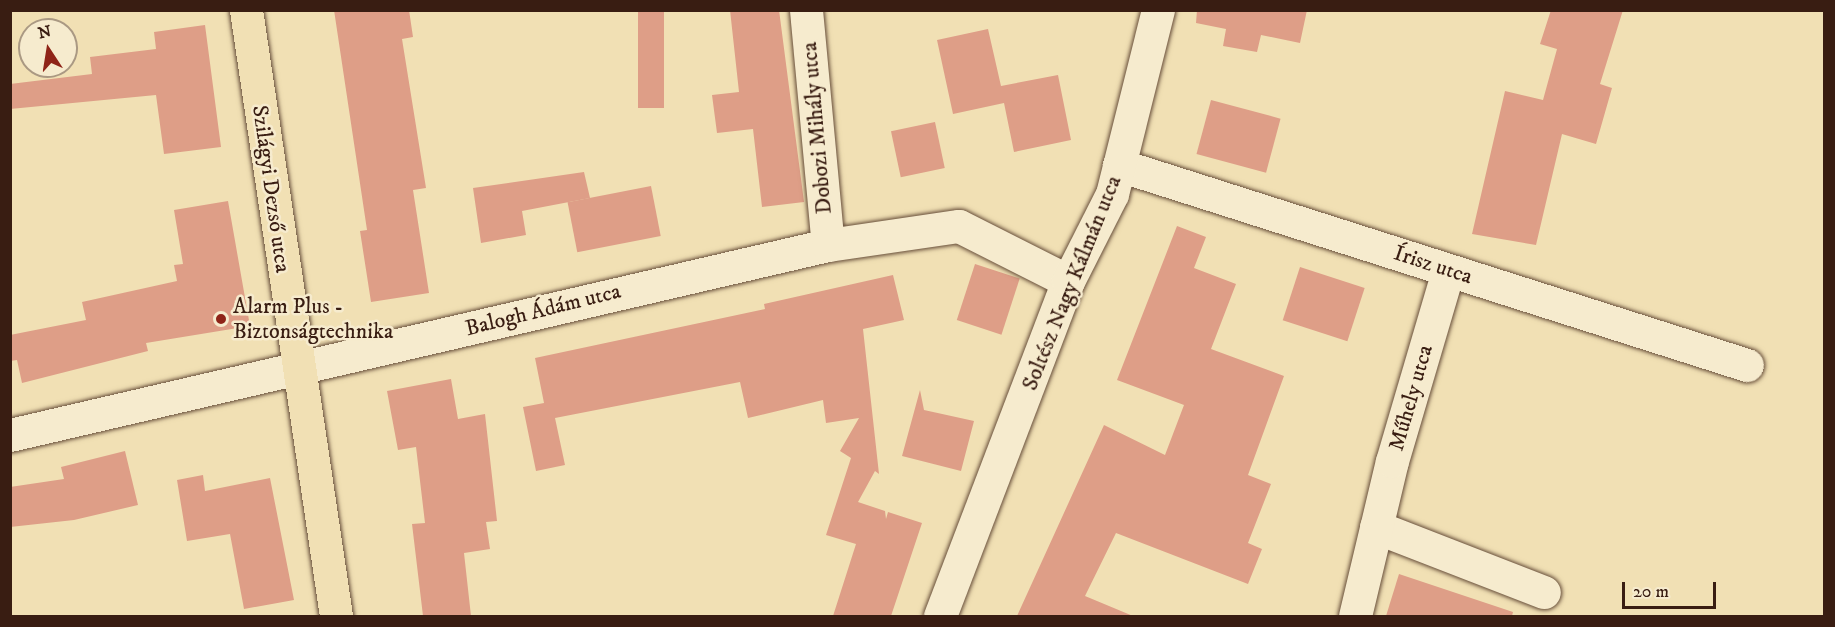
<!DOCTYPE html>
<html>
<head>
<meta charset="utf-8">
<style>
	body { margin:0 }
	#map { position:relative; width:1835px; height:627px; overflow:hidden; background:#f1e0b4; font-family:"IM FELL DW Pica",serif }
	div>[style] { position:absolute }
	.building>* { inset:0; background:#de9e87; transform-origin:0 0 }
	.roads { filter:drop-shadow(0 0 2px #674e3a) drop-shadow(0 0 2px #674e3a) }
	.minor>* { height:33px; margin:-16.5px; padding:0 16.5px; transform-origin:16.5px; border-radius:16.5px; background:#f6ebce }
	.major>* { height:33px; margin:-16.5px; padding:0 16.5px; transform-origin:16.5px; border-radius:16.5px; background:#f1e0b4 }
	.dots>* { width:16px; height:16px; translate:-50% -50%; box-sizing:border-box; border:3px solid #f6ebce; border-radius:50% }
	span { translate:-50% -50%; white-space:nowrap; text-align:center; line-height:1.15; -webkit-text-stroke:5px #f6ebce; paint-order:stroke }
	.street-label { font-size:22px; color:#391d12 }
	.poi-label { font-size:22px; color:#391d12 }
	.left { translate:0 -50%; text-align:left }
	.frame { position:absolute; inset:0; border:12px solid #391d12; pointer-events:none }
	.north { position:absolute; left:18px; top:18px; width:60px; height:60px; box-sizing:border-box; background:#f6ebce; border:2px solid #aa9983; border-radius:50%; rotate:348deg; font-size:16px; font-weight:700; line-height:24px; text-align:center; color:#391d12 }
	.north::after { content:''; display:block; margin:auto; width:21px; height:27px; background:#8f2418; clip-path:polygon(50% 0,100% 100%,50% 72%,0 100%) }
	.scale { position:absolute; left:1622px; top:582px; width:94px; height:27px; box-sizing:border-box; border:3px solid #391d12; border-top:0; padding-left:8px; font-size:18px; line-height:21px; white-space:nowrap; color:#391d12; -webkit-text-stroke:4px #f6ebce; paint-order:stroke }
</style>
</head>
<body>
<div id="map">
	<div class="building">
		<i style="clip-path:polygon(334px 10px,409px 10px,413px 37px,402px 39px,426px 188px,413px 190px,429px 293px,371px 302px,360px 231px,367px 230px)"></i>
		<i style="left:638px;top:10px;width:26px;height:98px"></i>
		<i style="clip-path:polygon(730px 10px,779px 10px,804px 202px,762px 207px,753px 129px,717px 133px,712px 95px,739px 92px)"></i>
		<i style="clip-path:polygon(1197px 10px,1307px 10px,1300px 43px,1261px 35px,1257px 52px,1223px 46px,1226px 29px,1196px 23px)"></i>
		<i style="clip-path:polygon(1551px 10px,1623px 10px,1600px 84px,1612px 88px,1596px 144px,1562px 134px,1536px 245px,1472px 234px,1505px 91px,1543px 100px,1557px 49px,1540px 44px)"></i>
		<i style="clip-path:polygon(205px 25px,221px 147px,164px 154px,156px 95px,10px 109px,10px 84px,92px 74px,90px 57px,156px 49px,154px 32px)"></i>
		<i style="clip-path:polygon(988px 29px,1001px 86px,1058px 75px,1071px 140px,1014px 152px,1004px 103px,953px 114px,937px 40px)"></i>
		<i style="left:1211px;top:100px;width:72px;height:56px;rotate:15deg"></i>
		<i style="left:935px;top:122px;width:47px;height:45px;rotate:78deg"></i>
		<i style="clip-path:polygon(584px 172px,590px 198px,522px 211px,526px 235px,481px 243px,473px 188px)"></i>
		<i style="left:651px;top:186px;width:51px;height:85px;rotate:79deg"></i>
		<i style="clip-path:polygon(228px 201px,250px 326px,146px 343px,148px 351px,22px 383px,17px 360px,10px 361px,10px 335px,86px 320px,82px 302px,177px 281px,174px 265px,183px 264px,174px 210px)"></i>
		<i style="clip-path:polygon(1177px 226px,1206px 237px,1194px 268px,1236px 284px,1211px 349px,1284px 376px,1248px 475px,1271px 484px,1248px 543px,1262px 549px,1248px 584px,1116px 533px,1085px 596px,1133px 616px,1017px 616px,1104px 425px,1165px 455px,1184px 405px,1117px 380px)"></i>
		<i style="left:975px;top:264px;width:47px;height:59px;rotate:18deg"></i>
		<i style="left:1300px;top:267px;width:68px;height:56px;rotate:18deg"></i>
		<i style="clip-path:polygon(893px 275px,904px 320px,863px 329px,879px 474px,875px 471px,858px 502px,885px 511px,886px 519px,888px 512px,922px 523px,891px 616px,833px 616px,856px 544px,826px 535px,851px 458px,840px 451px,859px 418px,826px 423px,823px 400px,748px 418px,740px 382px,555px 418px,565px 465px,536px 471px,523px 407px,544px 403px,535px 358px,765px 309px,764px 304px)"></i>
		<i style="clip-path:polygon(451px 379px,458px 419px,485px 414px,497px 521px,486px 522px,490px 549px,464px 553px,471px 616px,423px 616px,412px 524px,425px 523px,416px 447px,398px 450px,387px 391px)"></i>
		<i style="clip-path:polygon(920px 390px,924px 410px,974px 421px,961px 471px,902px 456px)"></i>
		<i style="clip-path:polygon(125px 451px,138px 505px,74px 520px,10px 527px,10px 487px,64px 479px,61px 467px)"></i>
		<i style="clip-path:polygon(203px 475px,205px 491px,270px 478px,294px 600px,244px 609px,230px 534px,187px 541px,177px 480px)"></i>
		<i style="clip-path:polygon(1399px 574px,1513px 612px,1512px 616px,1386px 616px)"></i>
	</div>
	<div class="roads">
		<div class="minor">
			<i style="left:806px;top:10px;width:236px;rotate:84.7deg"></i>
			<i style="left:1119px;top:165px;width:659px;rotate:17.67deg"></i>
			<i style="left:10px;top:435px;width:840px;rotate:-13.08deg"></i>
			<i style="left:828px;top:245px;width:132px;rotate:-8.3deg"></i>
			<i style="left:959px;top:226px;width:122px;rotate:26.8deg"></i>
			<i style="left:1376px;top:527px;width:180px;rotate:21.2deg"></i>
			<i style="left:940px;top:616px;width:359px;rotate:-69.1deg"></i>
			<i style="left:1068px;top:281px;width:97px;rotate:-63.2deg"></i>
			<i style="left:1112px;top:194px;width:190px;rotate:-76deg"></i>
			<i style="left:1355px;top:616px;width:159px;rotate:-76.6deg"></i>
			<i style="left:1392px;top:461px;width:198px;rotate:-73.6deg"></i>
		</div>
		<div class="major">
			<i style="left:246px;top:10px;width:613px;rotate:81.55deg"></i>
		</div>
	</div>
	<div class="dots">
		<i style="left:221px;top:319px;background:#8f2418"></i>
	</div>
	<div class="street-label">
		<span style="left:817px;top:128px;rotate:-95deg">Dobozi Mihály utca</span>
		<span style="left:271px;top:189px;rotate:82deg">Szilágyi Dezső utca</span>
		<span style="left:1433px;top:265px;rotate:18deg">Írisz utca</span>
		<span style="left:1072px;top:283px;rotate:-68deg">Soltész Nagy Kálmán utca</span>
		<span style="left:543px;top:310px;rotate:-14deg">Balogh Ádám utca</span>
		<span style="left:1411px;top:398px;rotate:-74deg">Műhely utca</span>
	</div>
	<div class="poi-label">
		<span class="left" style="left:233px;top:319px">Alarm Plus -<br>Biztonságtechnika</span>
	</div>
	<div class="frame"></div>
	<div class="north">N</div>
	<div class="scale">20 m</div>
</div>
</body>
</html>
